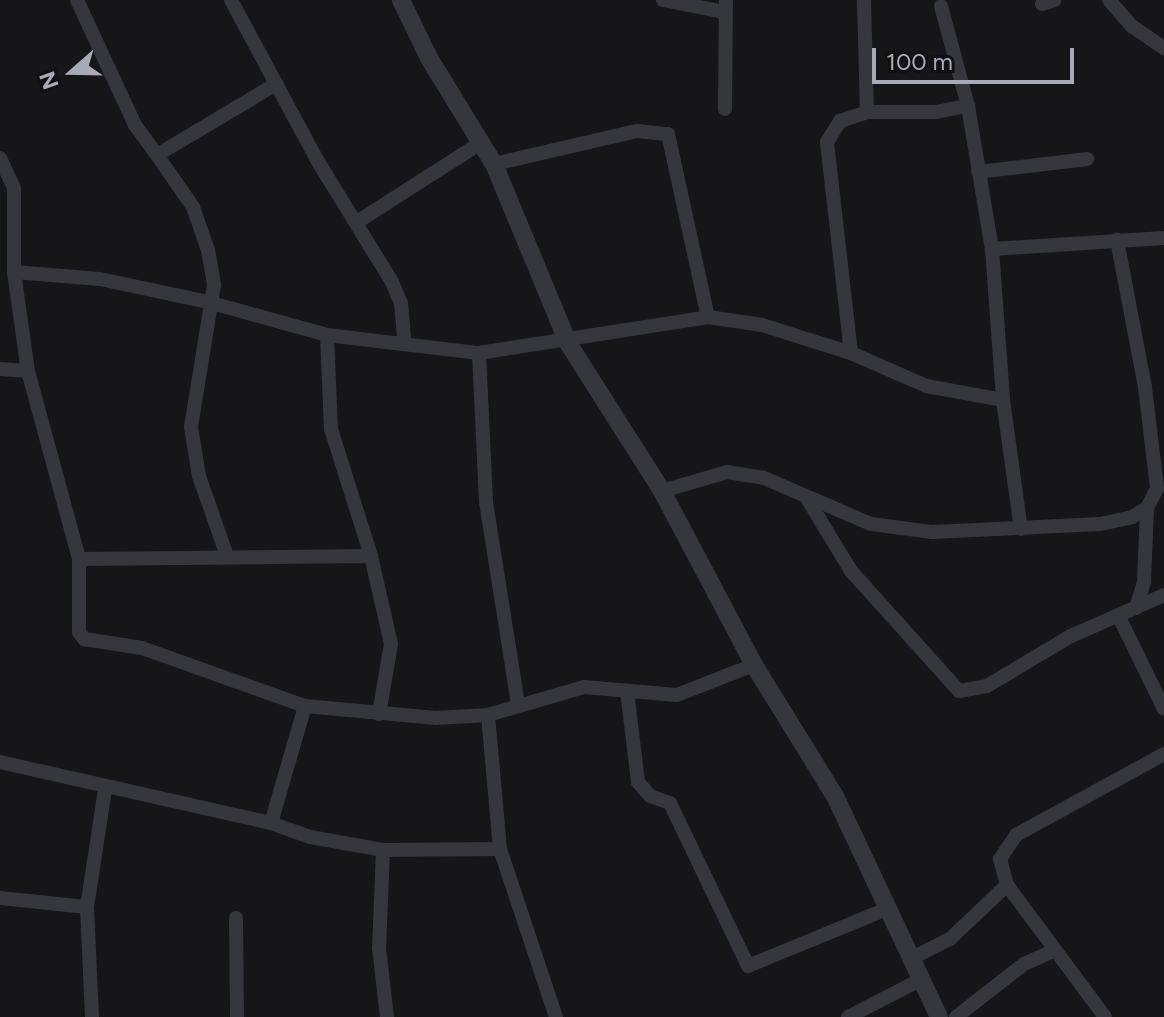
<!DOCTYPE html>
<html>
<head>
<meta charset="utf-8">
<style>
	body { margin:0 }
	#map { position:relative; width:1164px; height:1017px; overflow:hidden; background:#161517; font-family:Figtree,sans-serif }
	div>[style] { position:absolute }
	.minor>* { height:14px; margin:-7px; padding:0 7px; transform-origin:7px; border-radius:7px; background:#36373d }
	.tertiary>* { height:18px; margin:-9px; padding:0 9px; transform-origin:9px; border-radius:9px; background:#36373d }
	span { translate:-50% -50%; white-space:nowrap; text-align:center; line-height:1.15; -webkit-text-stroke:6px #111012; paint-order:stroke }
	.north { position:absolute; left:32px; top:32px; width:80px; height:80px; -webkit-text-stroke:6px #111012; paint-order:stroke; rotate:250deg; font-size:22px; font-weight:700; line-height:32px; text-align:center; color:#a7aab8 }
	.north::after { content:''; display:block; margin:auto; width:28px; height:36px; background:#a7aab8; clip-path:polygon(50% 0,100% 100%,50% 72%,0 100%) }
	.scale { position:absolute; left:872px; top:48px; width:202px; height:36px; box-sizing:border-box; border:4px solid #a7aab8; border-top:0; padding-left:10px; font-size:24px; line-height:28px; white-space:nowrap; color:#a7aab8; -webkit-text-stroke:6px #111012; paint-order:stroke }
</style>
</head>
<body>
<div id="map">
	<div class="minor">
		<i style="left:77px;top:0;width:138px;rotate:65.1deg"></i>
		<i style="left:135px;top:125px;width:37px;rotate:54deg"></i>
		<i style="left:157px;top:155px;width:139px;rotate:-30.8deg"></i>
		<i style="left:231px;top:0;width:182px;rotate:61.7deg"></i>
		<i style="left:317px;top:160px;width:143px;rotate:58.4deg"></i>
		<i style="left:392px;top:282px;width:23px;rotate:67deg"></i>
		<i style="left:401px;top:303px;width:38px;rotate:85deg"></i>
		<i style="left:663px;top:0;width:63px;rotate:11deg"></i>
		<i style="left:864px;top:0;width:112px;rotate:88.5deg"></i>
		<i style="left:1109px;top:0;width:35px;rotate:49deg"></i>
		<i style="left:1132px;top:26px;width:39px;rotate:35deg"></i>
		<i style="left:1042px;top:4px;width:13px;rotate:-18deg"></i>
		<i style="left:941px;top:6px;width:104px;rotate:74.9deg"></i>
		<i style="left:725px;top:109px;width:109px;rotate:-89.5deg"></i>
		<i style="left:157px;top:155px;width:63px;rotate:55.3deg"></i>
		<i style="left:193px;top:207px;width:46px;rotate:70.8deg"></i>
		<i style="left:208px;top:250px;width:36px;rotate:80deg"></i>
		<i style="left:214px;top:285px;width:144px;rotate:99.2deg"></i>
		<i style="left:191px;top:427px;width:50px;rotate:80.7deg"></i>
		<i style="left:199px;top:476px;width:85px;rotate:70.7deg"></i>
		<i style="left:0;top:158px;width:33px;rotate:65deg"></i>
		<i style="left:14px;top:188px;width:84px;rotate:90deg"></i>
		<i style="left:14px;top:272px;width:100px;rotate:82deg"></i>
		<i style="left:28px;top:371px;width:195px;rotate:74.8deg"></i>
		<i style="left:79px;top:559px;width:73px;rotate:90deg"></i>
		<i style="left:79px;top:632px;width:9px;rotate:54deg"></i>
		<i style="left:84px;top:639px;width:59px;rotate:8.8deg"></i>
		<i style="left:142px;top:648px;width:173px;rotate:19.6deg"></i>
		<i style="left:305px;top:706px;width:132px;rotate:5.2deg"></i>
		<i style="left:436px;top:718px;width:52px;rotate:-3.3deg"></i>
		<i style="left:488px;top:715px;width:100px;rotate:-16.3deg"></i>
		<i style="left:584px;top:687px;width:93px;rotate:4.9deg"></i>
		<i style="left:677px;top:695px;width:83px;rotate:-21.3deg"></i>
		<i style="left:494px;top:164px;width:147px;rotate:-13deg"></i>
		<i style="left:637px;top:131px;width:31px;rotate:6deg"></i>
		<i style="left:668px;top:134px;width:187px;rotate:77.7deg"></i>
		<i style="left:978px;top:172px;width:110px;rotate:-6.8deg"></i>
		<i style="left:357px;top:222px;width:148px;rotate:-32.6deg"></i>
		<i style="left:992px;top:249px;width:172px;rotate:-3.7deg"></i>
		<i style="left:14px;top:272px;width:86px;rotate:4.7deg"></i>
		<i style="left:100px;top:279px;width:110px;rotate:12deg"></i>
		<i style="left:208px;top:302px;width:123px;rotate:15.5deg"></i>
		<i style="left:327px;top:335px;width:153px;rotate:6.8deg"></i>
		<i style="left:479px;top:353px;width:232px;rotate:-8.9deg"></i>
		<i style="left:708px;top:317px;width:55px;rotate:8.4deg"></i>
		<i style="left:762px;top:325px;width:93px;rotate:17.5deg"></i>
		<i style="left:851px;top:353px;width:82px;rotate:23.7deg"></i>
		<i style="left:926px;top:386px;width:78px;rotate:10.3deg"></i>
		<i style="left:327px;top:335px;width:94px;rotate:87.6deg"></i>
		<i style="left:331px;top:429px;width:133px;rotate:72.5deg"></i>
		<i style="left:371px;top:556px;width:90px;rotate:77.2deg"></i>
		<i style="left:391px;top:644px;width:71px;rotate:99.7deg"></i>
		<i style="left:479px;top:353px;width:149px;rotate:87.3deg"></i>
		<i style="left:486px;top:502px;width:206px;rotate:81deg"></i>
		<i style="left:851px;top:353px;width:212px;rotate:-96.5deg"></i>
		<i style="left:827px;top:142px;width:25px;rotate:-58deg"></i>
		<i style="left:840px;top:121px;width:28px;rotate:-18deg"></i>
		<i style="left:867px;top:112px;width:69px"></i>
		<i style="left:936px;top:112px;width:33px;rotate:-11deg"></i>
		<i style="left:968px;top:106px;width:145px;rotate:80.5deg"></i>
		<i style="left:992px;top:249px;width:151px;rotate:85.8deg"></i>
		<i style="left:1003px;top:400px;width:130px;rotate:82.1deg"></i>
		<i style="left:0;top:369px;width:28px;rotate:4deg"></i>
		<i style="left:662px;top:491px;width:68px;rotate:-16.3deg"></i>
		<i style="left:727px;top:472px;width:37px;rotate:9deg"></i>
		<i style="left:764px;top:478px;width:116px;rotate:23.3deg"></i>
		<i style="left:871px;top:524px;width:62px;rotate:7.5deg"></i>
		<i style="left:932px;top:532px;width:168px;rotate:-2.7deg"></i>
		<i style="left:1100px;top:524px;width:33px;rotate:-12deg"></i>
		<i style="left:1132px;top:517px;width:17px;rotate:-31deg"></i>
		<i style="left:1147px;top:508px;width:22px;rotate:-63deg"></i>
		<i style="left:1157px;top:488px;width:102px;rotate:-96.8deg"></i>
		<i style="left:1145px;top:387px;width:150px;rotate:-100.8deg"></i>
		<i style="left:808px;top:500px;width:83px;rotate:58.8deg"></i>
		<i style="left:851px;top:571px;width:161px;rotate:48deg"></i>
		<i style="left:959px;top:691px;width:28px;rotate:-10deg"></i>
		<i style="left:987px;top:686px;width:98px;rotate:-30.8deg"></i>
		<i style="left:1071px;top:636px;width:102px;rotate:-23.8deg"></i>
		<i style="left:79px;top:559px;width:292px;rotate:-0.6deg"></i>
		<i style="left:1136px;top:608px;width:28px;rotate:-73deg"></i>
		<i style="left:1144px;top:581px;width:73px;rotate:-87.6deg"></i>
		<i style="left:1119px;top:617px;width:102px;rotate:63.9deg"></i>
		<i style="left:627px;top:691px;width:92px;rotate:83.1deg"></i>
		<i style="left:638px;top:782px;width:18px;rotate:49deg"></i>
		<i style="left:650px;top:796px;width:21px;rotate:19deg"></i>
		<i style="left:670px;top:803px;width:181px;rotate:64.4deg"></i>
		<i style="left:748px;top:966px;width:150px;rotate:-22.3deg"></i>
		<i style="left:488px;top:715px;width:135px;rotate:84.9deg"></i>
		<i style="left:500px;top:849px;width:177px;rotate:71.6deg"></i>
		<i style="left:0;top:762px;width:278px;rotate:12.7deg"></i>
		<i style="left:271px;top:823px;width:41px;rotate:19.7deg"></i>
		<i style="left:310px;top:837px;width:74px;rotate:10.1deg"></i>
		<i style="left:383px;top:850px;width:117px;rotate:-0.5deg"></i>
		<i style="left:271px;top:823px;width:122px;rotate:-73.8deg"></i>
		<i style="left:383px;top:850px;width:98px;rotate:92.3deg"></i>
		<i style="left:379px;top:948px;width:69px;rotate:83.4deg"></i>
		<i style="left:1007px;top:885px;width:164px;rotate:53.4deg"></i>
		<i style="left:0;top:898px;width:87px;rotate:5.9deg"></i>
		<i style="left:236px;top:918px;width:99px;rotate:89.4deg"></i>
		<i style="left:910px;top:959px;width:45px;rotate:-26.6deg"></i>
		<i style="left:950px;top:939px;width:79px;rotate:-43.5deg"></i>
		<i style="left:1007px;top:885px;width:27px;rotate:-105deg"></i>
		<i style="left:1000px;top:859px;width:29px;rotate:-56deg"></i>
		<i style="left:1016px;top:835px;width:169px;rotate:-28.7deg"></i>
		<i style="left:92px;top:1017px;width:110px;rotate:-92.6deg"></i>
		<i style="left:87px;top:907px;width:119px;rotate:-81.3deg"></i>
		<i style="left:848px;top:1017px;width:81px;rotate:-27.2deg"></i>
		<i style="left:956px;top:1017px;width:86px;rotate:-37.9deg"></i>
		<i style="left:1024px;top:964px;width:34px;rotate:-24deg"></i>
	</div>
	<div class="tertiary">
		<i style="left:401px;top:0;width:64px;rotate:64.2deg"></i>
		<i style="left:429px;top:58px;width:124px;rotate:58.5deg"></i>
		<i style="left:494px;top:164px;width:194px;rotate:67.5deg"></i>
		<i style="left:568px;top:343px;width:175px;rotate:57.6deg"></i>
		<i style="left:662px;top:491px;width:197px;rotate:62.1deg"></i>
		<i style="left:754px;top:665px;width:154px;rotate:58.3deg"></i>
		<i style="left:835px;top:796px;width:244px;rotate:64.8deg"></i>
	</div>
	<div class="north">N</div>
	<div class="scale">100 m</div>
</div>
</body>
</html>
